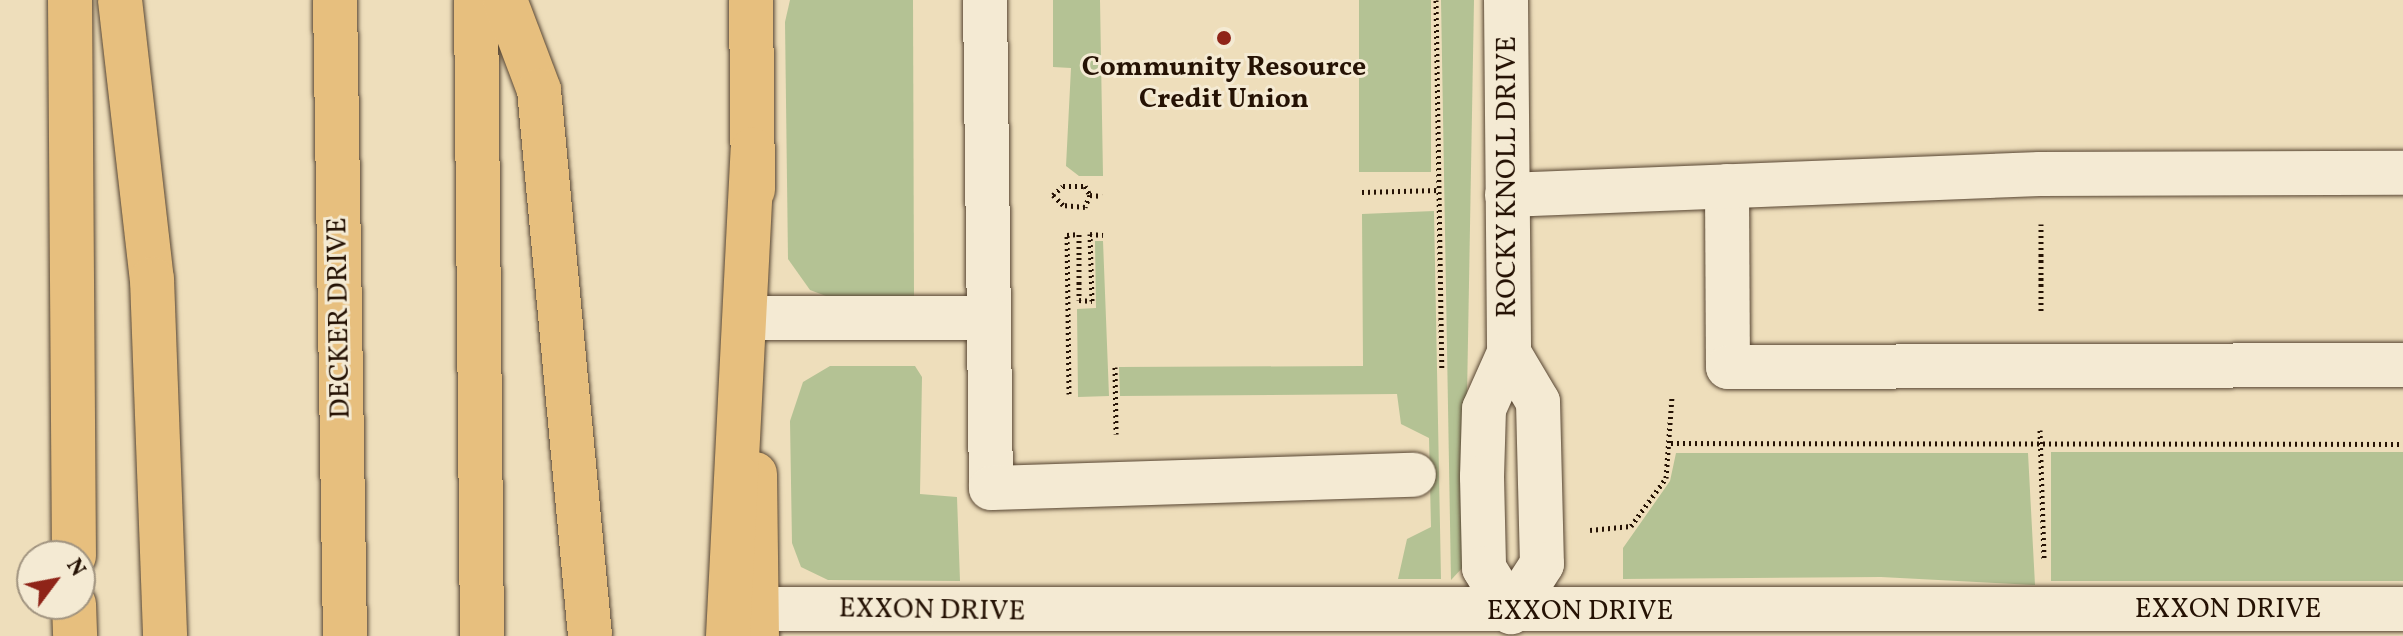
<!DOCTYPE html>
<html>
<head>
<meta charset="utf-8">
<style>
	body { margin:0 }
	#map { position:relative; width:2403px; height:636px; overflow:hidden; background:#eedebb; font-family:Vollkorn,serif }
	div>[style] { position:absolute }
	.green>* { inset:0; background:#b4c294; transform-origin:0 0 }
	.path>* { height:5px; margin-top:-2.5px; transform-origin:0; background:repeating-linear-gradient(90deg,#251204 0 2px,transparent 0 6px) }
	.roads { filter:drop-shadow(0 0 2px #574532) drop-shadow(0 0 2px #574532) }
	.minor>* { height:44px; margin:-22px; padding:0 22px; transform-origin:22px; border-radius:22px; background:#f4ead3 }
	.major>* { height:44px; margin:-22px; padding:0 22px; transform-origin:22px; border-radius:22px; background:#e7bf7e }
	.highway>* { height:44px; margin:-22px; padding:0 22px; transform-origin:22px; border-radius:22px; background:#e7bf7e }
	.dots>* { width:22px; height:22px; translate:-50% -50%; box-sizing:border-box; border:4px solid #f4ead3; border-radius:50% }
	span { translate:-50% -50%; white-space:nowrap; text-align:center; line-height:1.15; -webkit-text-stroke:6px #f4ead3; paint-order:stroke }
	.poi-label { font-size:28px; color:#251204; font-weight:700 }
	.street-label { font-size:28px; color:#251204 }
	.north { position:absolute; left:16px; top:540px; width:80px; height:80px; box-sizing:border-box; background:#f4ead3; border:2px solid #a19480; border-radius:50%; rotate:58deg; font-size:22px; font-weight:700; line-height:32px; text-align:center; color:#251204 }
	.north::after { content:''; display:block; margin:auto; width:28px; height:36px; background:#8f2418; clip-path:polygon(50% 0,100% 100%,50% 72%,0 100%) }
</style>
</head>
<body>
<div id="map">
	<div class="green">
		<i style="clip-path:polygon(790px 0,913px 0,914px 296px,826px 296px,810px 290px,788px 259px,785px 22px)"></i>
		<i style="clip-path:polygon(1053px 0,1100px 0,1103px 176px,1079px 176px,1066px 166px,1071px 68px,1053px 67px)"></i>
		<i style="left:1359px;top:0;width:72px;height:172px"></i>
		<i style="clip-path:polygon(1441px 0,1474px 0,1464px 566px,1451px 580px)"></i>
		<i style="clip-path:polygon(1434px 211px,1441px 579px,1398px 579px,1407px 539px,1431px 527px,1429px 438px,1401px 424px,1397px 394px,1120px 396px,1119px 367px,1363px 366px,1362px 214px)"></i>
		<i style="clip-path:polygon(1095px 241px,1103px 241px,1109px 396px,1078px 397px,1077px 309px,1096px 308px)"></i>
		<i style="clip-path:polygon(830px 366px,915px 366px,922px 377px,920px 494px,957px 497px,960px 581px,828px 580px,801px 567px,792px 543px,790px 421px,803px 382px)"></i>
		<i style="left:2403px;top:452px;width:129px;height:352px;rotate:90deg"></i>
		<i style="clip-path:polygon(1676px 453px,2028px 453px,2035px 585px,1881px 577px,1623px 579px,1623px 548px,1670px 481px)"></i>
	</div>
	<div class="path">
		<i style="left:1436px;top:0;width:371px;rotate:89.1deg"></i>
		<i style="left:1362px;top:192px;width:77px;rotate:-1.5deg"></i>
		<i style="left:1090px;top:195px;width:13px;rotate:113deg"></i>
		<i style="left:1085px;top:207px;width:22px;rotate:-175deg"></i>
		<i style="left:1063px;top:205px;width:14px;rotate:-135deg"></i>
		<i style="left:1053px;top:195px;width:13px;rotate:-42deg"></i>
		<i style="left:1063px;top:186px;width:22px"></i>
		<i style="left:1085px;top:186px;width:10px;rotate:61deg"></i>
		<i style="left:1090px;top:195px;width:12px;rotate:5deg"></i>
		<i style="left:2041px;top:224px;width:90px;rotate:90deg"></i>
		<i style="left:1115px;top:367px;width:67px;rotate:89.1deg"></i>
		<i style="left:1069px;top:394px;width:159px;rotate:-90.7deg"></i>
		<i style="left:1067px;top:235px;width:12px;rotate:-5deg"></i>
		<i style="left:1079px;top:234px;width:66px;rotate:90deg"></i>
		<i style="left:1079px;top:300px;width:13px;rotate:4deg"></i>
		<i style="left:1092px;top:301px;width:67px;rotate:-91.7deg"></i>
		<i style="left:1090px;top:234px;width:13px;rotate:4deg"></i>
		<i style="left:2040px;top:430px;width:129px;rotate:88.2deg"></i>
		<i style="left:1671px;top:443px;width:732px;rotate:0.08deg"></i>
		<i style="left:1590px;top:530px;width:41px;rotate:-5.6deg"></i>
		<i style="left:1631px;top:526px;width:59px;rotate:-53.9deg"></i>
		<i style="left:1666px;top:478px;width:81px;rotate:-85.8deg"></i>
	</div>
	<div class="roads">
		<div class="minor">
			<i style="left:985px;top:0;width:488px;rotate:89.3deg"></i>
			<i style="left:991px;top:488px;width:423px;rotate:-1.8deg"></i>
			<i style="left:1506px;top:0;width:353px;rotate:89.5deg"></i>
			<i style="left:1509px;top:353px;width:61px;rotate:114.1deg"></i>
			<i style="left:1484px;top:409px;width:68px;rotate:91.7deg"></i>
			<i style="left:1482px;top:477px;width:91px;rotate:88.7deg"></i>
			<i style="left:1484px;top:568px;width:52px;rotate:58.5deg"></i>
			<i style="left:1727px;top:186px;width:181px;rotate:89.7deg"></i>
			<i style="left:1728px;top:367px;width:675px;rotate:-0.17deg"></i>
			<i style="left:1507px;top:195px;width:533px;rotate:-2.26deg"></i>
			<i style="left:2040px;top:174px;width:363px;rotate:-0.2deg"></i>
			<i style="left:753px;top:318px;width:235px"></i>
			<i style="left:1509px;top:353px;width:57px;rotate:59.4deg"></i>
			<i style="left:1538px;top:402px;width:162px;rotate:88.6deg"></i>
			<i style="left:1542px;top:564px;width:57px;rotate:122.9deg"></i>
			<i style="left:756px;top:609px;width:1647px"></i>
		</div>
		<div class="major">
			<i style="left:70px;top:0;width:556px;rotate:89.59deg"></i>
			<i style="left:751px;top:0;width:190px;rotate:89.4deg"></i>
			<i style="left:755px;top:474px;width:162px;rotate:89.3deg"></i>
			<i style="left:74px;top:604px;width:32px;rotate:88deg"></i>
		</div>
		<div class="highway">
			<i style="left:120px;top:0;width:281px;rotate:83.5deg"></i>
			<i style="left:152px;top:279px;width:357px;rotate:87.9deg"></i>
			<i style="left:335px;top:0;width:636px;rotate:89.1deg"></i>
			<i style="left:476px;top:0;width:636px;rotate:89.46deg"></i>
			<i style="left:505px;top:0;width:96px;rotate:69.3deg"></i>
			<i style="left:539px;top:90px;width:548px;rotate:84.66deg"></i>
			<i style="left:728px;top:636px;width:487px;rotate:-87.1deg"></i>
		</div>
	</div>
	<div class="dots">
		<i style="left:1224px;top:38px;background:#8f2418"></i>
	</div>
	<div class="poi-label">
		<span style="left:1224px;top:84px">Community Resource<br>Credit Union</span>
	</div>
	<div class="street-label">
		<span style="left:1508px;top:177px;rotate:-90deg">ROCKY KNOLL DRIVE</span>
		<span style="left:340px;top:318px;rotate:-91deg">DECKER DRIVE</span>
		<span style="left:2228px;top:610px">EXXON DRIVE</span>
		<span style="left:932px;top:611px;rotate:1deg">EXXON DRIVE</span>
		<span style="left:1580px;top:612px">EXXON DRIVE</span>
	</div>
	<div class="north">N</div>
</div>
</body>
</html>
